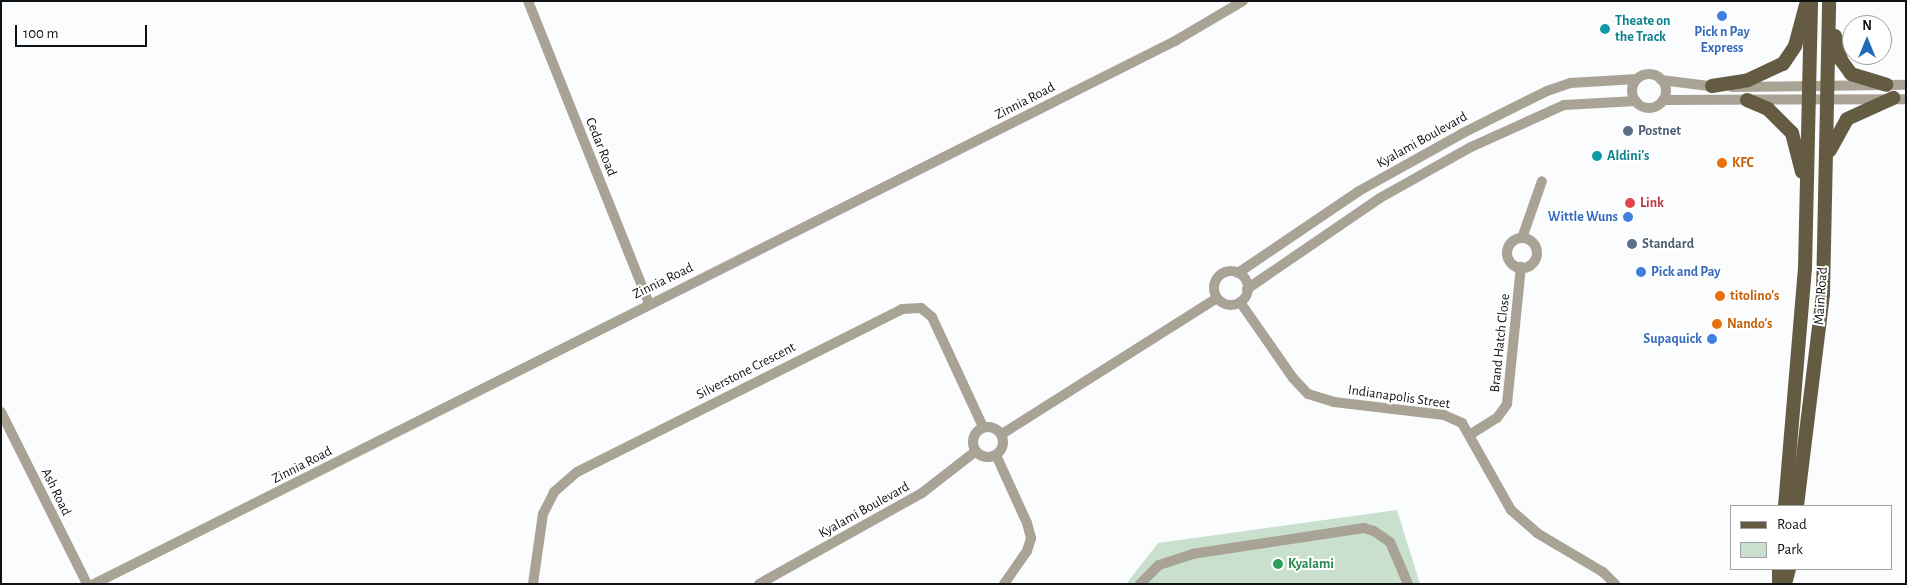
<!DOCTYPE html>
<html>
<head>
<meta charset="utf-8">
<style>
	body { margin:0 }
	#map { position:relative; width:1907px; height:585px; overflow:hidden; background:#fafcfe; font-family:"Alegreya Sans",sans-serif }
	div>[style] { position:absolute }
	.green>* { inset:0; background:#c8e0cd }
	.minor>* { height:10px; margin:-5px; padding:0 5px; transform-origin:5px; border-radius:5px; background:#a8a395 }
	.minor>.ring { margin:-5px; padding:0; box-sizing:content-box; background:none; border:10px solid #a8a395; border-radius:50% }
	.primary>* { height:14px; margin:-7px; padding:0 7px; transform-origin:7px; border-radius:7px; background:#645b42 }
	.dots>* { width:14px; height:14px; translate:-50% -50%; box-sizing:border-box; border:2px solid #fff; border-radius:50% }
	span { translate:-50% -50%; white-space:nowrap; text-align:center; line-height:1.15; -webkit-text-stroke:4px #fff; paint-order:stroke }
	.culture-label { font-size:14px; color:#0d838f; font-weight:700 }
	.left { translate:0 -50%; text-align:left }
	.shop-label { font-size:14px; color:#366cbe; font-weight:700 }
	.right { translate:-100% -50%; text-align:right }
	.street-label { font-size:14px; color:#0f1215 }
	.service-label { font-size:14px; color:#4e5e75; font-weight:700 }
	.food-label { font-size:14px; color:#c56008; font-weight:700 }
	.health-label { font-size:14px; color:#be3a42; font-weight:700 }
	.leisure-label { font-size:14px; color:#27864d; font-weight:700 }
	.frame { position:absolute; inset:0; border:2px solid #0f1215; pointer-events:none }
	.legend { position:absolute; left:1730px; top:505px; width:162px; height:65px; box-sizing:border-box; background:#fff; border:1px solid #9fa0a1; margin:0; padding:6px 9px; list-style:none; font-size:15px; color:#0f1215 }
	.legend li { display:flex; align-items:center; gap:10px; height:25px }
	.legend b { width:25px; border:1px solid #9fa0a1 }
	.north { position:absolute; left:1842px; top:15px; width:50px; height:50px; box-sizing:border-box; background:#fff; border:1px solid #9fa0a1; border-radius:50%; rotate:0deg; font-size:14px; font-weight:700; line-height:20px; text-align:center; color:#0f1215 }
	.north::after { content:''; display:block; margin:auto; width:18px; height:22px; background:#2169b9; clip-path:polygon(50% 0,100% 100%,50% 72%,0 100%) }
	.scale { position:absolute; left:15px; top:25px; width:132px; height:22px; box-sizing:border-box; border:2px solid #0f1215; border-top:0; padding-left:6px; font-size:15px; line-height:18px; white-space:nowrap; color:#0f1215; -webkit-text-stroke:4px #fff; paint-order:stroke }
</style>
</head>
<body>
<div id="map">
	<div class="green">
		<i style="clip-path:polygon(1397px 510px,1420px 584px,1126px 584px,1158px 543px)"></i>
	</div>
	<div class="minor">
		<i style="left:528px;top:1px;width:325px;rotate:68.2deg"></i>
		<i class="ring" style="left:1632px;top:74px;width:24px;height:24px"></i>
		<i style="left:1661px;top:80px;width:56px;rotate:7.1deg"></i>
		<i style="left:1732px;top:87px;width:174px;rotate:-0.7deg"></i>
		<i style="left:1663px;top:100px;width:243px;rotate:-0.2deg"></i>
		<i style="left:1522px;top:238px;width:60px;rotate:-70.7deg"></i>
		<i class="ring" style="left:1507px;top:238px;width:20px;height:20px"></i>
		<i class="ring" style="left:1214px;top:271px;width:24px;height:24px"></i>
		<i style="left:1238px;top:273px;width:146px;rotate:-34.1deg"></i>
		<i style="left:1359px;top:191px;width:119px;rotate:-29.1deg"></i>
		<i style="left:1463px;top:133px;width:94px;rotate:-26.6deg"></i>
		<i style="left:1547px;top:91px;width:24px;rotate:-19deg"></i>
		<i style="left:1570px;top:83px;width:67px;rotate:-3.4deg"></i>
		<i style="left:1247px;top:289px;width:161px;rotate:-34.4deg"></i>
		<i style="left:1380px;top:198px;width:104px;rotate:-29.3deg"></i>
		<i style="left:1471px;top:147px;width:102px;rotate:-24.3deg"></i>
		<i style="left:1564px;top:105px;width:72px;rotate:-3.2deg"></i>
		<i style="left:1240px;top:302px;width:93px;rotate:55.1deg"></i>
		<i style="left:1293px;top:378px;width:22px;rotate:47deg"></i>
		<i style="left:1308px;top:394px;width:27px;rotate:17deg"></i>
		<i style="left:1334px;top:402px;width:111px;rotate:6.7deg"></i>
		<i style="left:1444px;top:415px;width:20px;rotate:24deg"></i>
		<i style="left:1462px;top:423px;width:100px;rotate:60.6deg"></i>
		<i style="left:1511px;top:510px;width:35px;rotate:41deg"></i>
		<i style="left:1537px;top:533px;width:77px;rotate:30.6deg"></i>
		<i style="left:1603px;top:572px;width:17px;rotate:45deg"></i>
		<i style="left:1px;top:412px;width:192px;rotate:63.4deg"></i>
		<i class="ring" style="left:973px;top:427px;width:20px;height:20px"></i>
		<i style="left:1002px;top:434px;width:254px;rotate:-32.3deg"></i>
		<i style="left:1471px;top:434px;width:31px;rotate:-32deg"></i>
		<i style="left:1497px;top:418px;width:17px;rotate:-54deg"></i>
		<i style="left:1507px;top:404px;width:138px;rotate:-84.2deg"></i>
		<i style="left:996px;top:455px;width:75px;rotate:65.5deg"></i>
		<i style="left:1027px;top:523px;width:16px;rotate:75deg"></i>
		<i style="left:1031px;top:538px;width:14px;rotate:107deg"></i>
		<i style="left:1027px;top:551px;width:40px;rotate:124.9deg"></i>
		<i style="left:94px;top:584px;width:1210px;rotate:-26.67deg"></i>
		<i style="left:1175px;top:41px;width:79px;rotate:-30.5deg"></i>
		<i style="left:533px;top:584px;width:71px;rotate:-81.9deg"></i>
		<i style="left:543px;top:514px;width:25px;rotate:-63deg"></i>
		<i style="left:554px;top:492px;width:30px;rotate:-41deg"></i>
		<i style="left:577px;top:472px;width:364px;rotate:-26.6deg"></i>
		<i style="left:902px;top:309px;width:19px;rotate:-3deg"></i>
		<i style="left:921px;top:308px;width:14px;rotate:39deg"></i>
		<i style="left:932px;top:317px;width:121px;rotate:65.1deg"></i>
		<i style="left:759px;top:584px;width:187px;rotate:-29.2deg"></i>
		<i style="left:922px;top:493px;width:68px;rotate:-37.9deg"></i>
		<i style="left:1140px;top:584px;width:27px;rotate:-45deg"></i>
		<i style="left:1159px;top:565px;width:35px;rotate:-18deg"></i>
		<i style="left:1192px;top:554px;width:174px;rotate:-8.6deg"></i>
		<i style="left:1364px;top:528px;width:10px;rotate:17deg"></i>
		<i style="left:1374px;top:531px;width:19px;rotate:35deg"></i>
		<i style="left:1390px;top:542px;width:46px;rotate:66.8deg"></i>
	</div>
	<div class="primary">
		<i style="left:1835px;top:36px;width:25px;rotate:76deg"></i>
		<i style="left:1841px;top:60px;width:17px;rotate:54deg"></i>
		<i style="left:1851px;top:74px;width:37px;rotate:17deg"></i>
		<i style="left:1712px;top:86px;width:36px;rotate:-9deg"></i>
		<i style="left:1748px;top:80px;width:38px;rotate:-25deg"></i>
		<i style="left:1783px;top:64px;width:22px;rotate:-56deg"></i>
		<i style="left:1795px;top:46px;width:42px;rotate:-75deg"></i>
		<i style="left:1747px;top:100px;width:23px;rotate:23deg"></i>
		<i style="left:1768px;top:109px;width:34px;rotate:45deg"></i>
		<i style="left:1792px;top:133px;width:40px;rotate:75.6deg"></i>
		<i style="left:1830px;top:150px;width:35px;rotate:-61deg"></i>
		<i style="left:1847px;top:119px;width:51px;rotate:-24.5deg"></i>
		<i style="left:1785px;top:506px;width:239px;rotate:-85.2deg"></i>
		<i style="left:1805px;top:268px;width:267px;rotate:-88.7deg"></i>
		<i style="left:1797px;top:506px;width:214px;rotate:-83deg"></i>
		<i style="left:1823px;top:294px;width:293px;rotate:-88.8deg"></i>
		<i style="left:1779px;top:584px;width:15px;rotate:-90deg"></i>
		<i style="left:1785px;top:584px;width:16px;rotate:-75deg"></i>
	</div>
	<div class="dots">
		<i style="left:1722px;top:16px;background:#3f7fe0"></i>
		<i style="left:1605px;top:29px;background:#0f9aa8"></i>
		<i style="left:1628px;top:131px;background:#5c6f8a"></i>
		<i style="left:1597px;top:156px;background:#0f9aa8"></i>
		<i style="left:1722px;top:163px;background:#e8710a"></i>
		<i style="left:1630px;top:203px;background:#e0444e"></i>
		<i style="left:1628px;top:217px;background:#3f7fe0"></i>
		<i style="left:1632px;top:244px;background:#5c6f8a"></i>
		<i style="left:1641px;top:272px;background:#3f7fe0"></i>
		<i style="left:1720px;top:296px;background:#e8710a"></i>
		<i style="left:1717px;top:324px;background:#e8710a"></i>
		<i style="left:1712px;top:339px;background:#3f7fe0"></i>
		<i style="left:1278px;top:564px;background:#2e9e5b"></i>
	</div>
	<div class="culture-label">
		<span class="left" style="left:1615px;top:29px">Theate on<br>the Track</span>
		<span class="left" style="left:1607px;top:156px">Aldini's</span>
	</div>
	<div class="shop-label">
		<span style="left:1722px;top:40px">Pick n Pay<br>Express</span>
		<span class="right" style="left:1618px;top:217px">Wittle Wuns</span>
		<span class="left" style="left:1651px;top:272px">Pick and Pay</span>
		<span class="right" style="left:1702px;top:339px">Supaquick</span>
	</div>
	<div class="street-label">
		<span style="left:1025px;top:101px;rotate:-27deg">Zinnia Road</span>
		<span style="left:1422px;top:140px;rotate:-29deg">Kyalami Boulevard</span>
		<span style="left:601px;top:147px;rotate:68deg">Cedar Road</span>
		<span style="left:663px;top:281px;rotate:-26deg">Zinnia Road</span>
		<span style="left:1821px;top:296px;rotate:-86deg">Main Road</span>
		<span style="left:1500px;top:343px;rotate:-84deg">Brand Hatch Close</span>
		<span style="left:746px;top:371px;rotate:-27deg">Silverstone Crescent</span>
		<span style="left:1399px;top:397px;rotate:8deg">Indianapolis Street</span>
		<span style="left:302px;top:465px;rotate:-27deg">Zinnia Road</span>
		<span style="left:56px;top:492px;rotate:64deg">Ash Road</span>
		<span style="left:864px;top:510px;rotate:-29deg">Kyalami Boulevard</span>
	</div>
	<div class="service-label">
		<span class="left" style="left:1638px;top:131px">Postnet</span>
		<span class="left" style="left:1642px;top:244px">Standard</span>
	</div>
	<div class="food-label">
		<span class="left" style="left:1732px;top:163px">KFC</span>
		<span class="left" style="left:1730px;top:296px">titolino's</span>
		<span class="left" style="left:1727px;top:324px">Nando's</span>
	</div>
	<div class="health-label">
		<span class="left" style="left:1640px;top:203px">Link</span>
	</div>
	<div class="leisure-label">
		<span class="left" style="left:1288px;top:564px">Kyalami</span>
	</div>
	<div class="frame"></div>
	<ul class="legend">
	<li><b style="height:6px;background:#645b42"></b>Road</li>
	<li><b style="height:14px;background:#c8e0cd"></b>Park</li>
	</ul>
	<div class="north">N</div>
	<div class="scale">100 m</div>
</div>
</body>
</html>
